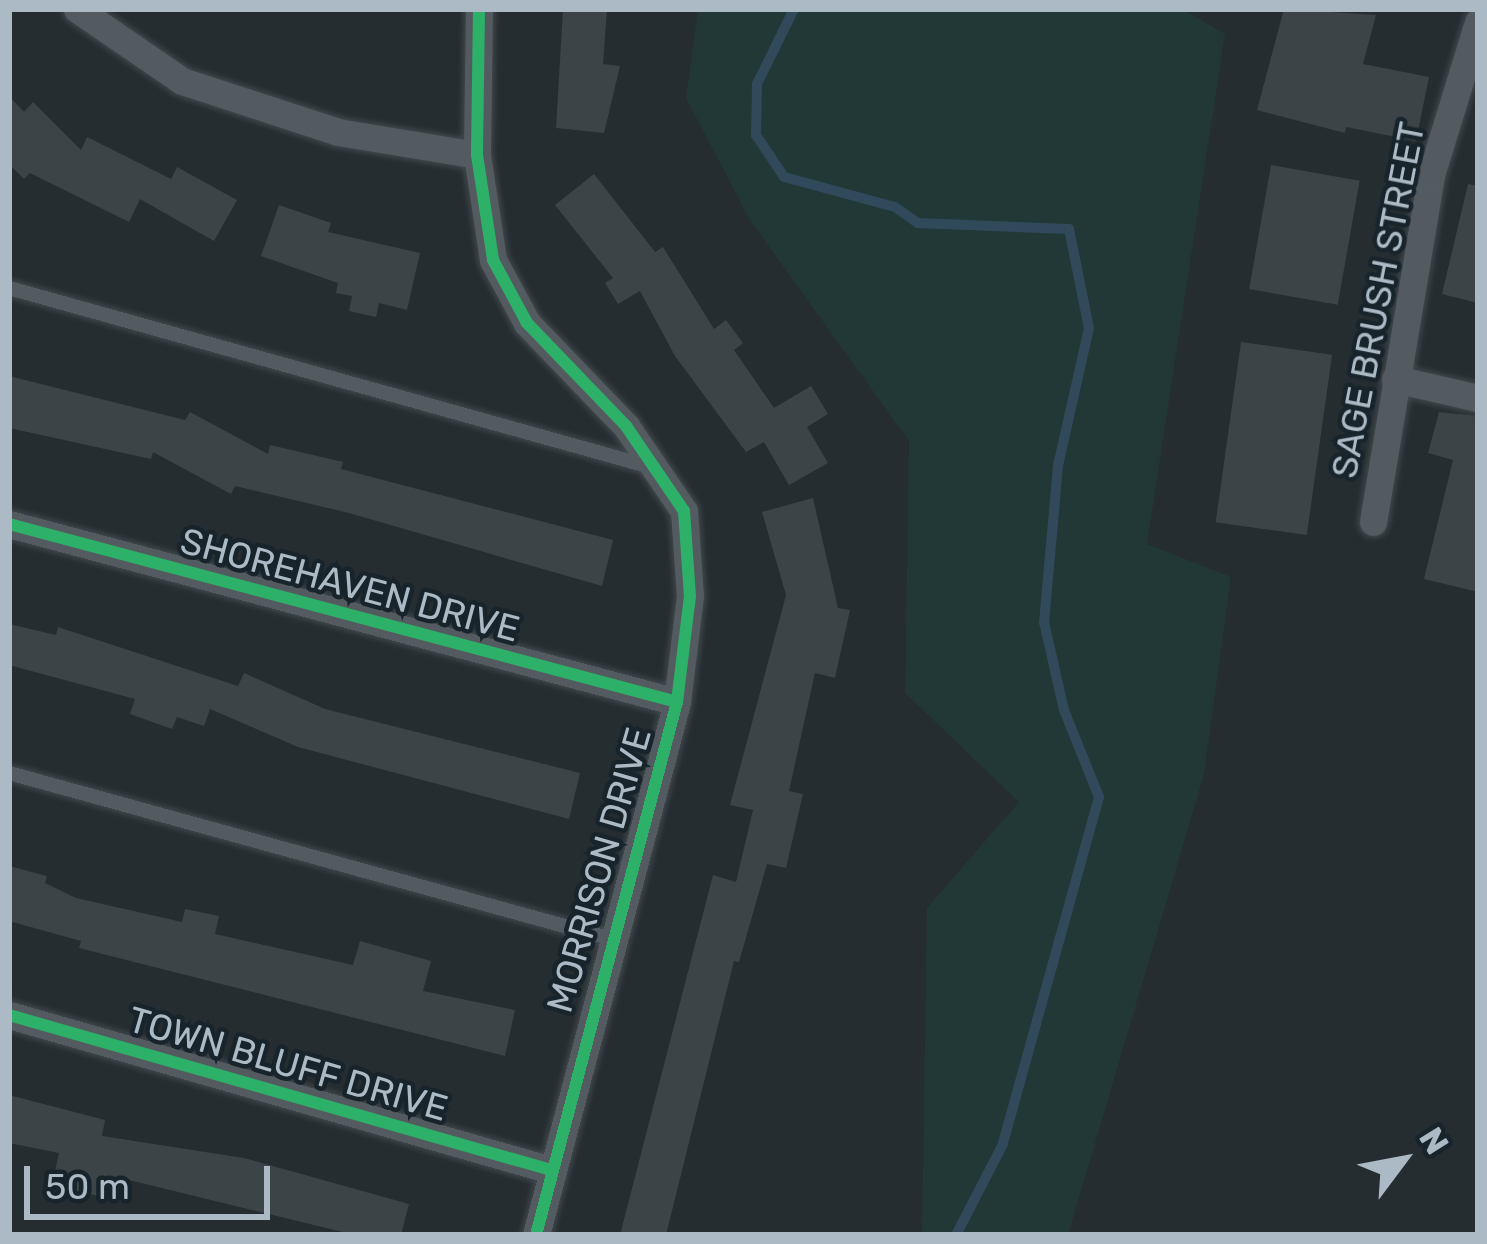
<!DOCTYPE html>
<html>
<head>
<meta charset="utf-8">
<style>
	body { margin:0 }
	#map { position:relative; width:1487px; height:1244px; overflow:hidden; background:#252d31; font-family:Rubik,sans-serif }
	div>[style] { position:absolute }
	.green>* { inset:0; background:#223836 }
	.stream>* { height:10px; margin:-5px; padding:0 5px; transform-origin:5px; border-radius:5px; background:#304a5b }
	.building>* { inset:0; background:#3c4448; transform-origin:0 0 }
	.roads { filter:drop-shadow(0 0 3px #42494c) drop-shadow(0 0 3px #42494c) }
	.service>* { height:14px; margin:-7px; padding:0 7px; transform-origin:7px; border-radius:7px; background:#545b60 }
	.minor>* { height:27px; margin:-13.5px; padding:0 13.5px; transform-origin:13.5px; border-radius:13.5px; background:#545b60 }
	.cycleway>* { height:12px; margin:-6px; padding:0 6px; transform-origin:6px; border-radius:6px; background:#2db169 }
	span { translate:-50% -50%; white-space:nowrap; text-align:center; line-height:1.15; -webkit-text-stroke:9px #18242c; paint-order:stroke }
	.street-label { font-size:36px; color:#acbac5 }
	.frame { position:absolute; inset:0; border:12px solid #acbac5; pointer-events:none }
	.north { position:absolute; left:1343px; top:1100px; width:120px; height:120px; -webkit-text-stroke:9px #18242c; paint-order:stroke; rotate:58deg; font-size:33px; font-weight:700; line-height:48px; text-align:center; color:#acbac5 }
	.north::after { content:''; display:block; margin:auto; width:42px; height:54px; background:#acbac5; clip-path:polygon(50% 0,100% 100%,50% 72%,0 100%) }
	.scale { position:absolute; left:24px; top:1166px; width:246px; height:54px; box-sizing:border-box; border:6px solid #acbac5; border-top:0; padding-left:15px; font-size:36px; line-height:42px; white-space:nowrap; color:#acbac5; -webkit-text-stroke:9px #18242c; paint-order:stroke }
</style>
</head>
<body>
<div id="map">
	<div class="green">
		<i style="clip-path:polygon(698px 9px,1182px 9px,1225px 34px,1147px 544px,1231px 577px,1204px 774px,1068px 1235px,922px 1235px,927px 908px,1019px 802px,905px 693px,909px 441px,750px 220px,686px 98px)"></i>
	</div>
	<div class="stream">
		<i style="left:794px;top:9px;width:84px;rotate:116.3deg"></i>
		<i style="left:757px;top:84px;width:51px;rotate:91.1deg"></i>
		<i style="left:756px;top:135px;width:50px;rotate:56.3deg"></i>
		<i style="left:784px;top:177px;width:115px;rotate:15.1deg"></i>
		<i style="left:895px;top:207px;width:28px;rotate:35deg"></i>
		<i style="left:918px;top:223px;width:151px;rotate:2.3deg"></i>
		<i style="left:1069px;top:229px;width:101px;rotate:78.6deg"></i>
		<i style="left:1089px;top:328px;width:141px;rotate:102.7deg"></i>
		<i style="left:1058px;top:466px;width:157px;rotate:95.1deg"></i>
		<i style="left:1044px;top:622px;width:90px;rotate:77.2deg"></i>
		<i style="left:1064px;top:710px;width:94px;rotate:68.1deg"></i>
		<i style="left:1099px;top:797px;width:360px;rotate:105.5deg"></i>
		<i style="left:1003px;top:1144px;width:102px;rotate:117.3deg"></i>
	</div>
	<div class="building">
		<i style="clip-path:polygon(563px 9px,607px 9px,603px 64px,620px 66px,604px 133px,556px 128px)"></i>
		<i style="clip-path:polygon(1284px 9px,1376px 15px,1363px 64px,1429px 77px,1416px 141px,1346px 127px,1345px 133px,1257px 110px)"></i>
		<i style="clip-path:polygon(9px 96px,24px 112px,33px 102px,81px 150px,87px 137px,171px 179px,177px 167px,237px 200px,214px 241px,140px 199px,129px 222px,30px 173px,24px 179px,9px 164px)"></i>
		<i style="left:1271px;top:165px;width:90px;height:126px;rotate:10deg"></i>
		<i style="clip-path:polygon(594px 174px,655px 252px,663px 247px,714px 329px,726px 320px,743px 343px,734px 350px,774px 408px,811px 386px,828px 414px,807px 427px,828px 463px,789px 485px,764px 442px,746px 452px,675px 356px,640px 291px,618px 304px,605px 283px,613px 278px,555px 205px)"></i>
		<i style="clip-path:polygon(1468px 184px,1478px 186px,1478px 303px,1442px 294px)"></i>
		<i style="clip-path:polygon(279px 205px,331px 223px,328px 232px,420px 253px,407px 310px,379px 303px,376px 317px,349px 311px,352px 296px,336px 293px,338px 283px,261px 256px)"></i>
		<i style="left:1241px;top:342px;width:92px;height:182px;rotate:8deg"></i>
		<i style="clip-path:polygon(9px 376px,185px 420px,190px 412px,268px 454px,270px 445px,343px 462px,341px 469px,613px 540px,602px 586px,349px 513px,235px 486px,231px 494px,153px 452px,151px 459px,9px 428px)"></i>
		<i style="clip-path:polygon(1439px 412px,1478px 416px,1478px 592px,1424px 579px,1453px 460px,1428px 453px)"></i>
		<i style="clip-path:polygon(813px 498px,838px 608px,850px 610px,835px 678px,815px 673px,789px 791px,803px 794px,786px 868px,767px 864px,739px 962px,734px 961px,666px 1235px,620px 1235px,713px 875px,736px 882px,753px 810px,730px 805px,786px 595px,762px 512px)"></i>
		<i style="clip-path:polygon(9px 624px,56px 635px,58px 627px,238px 686px,244px 673px,325px 709px,580px 773px,569px 819px,298px 747px,210px 709px,204px 726px,177px 717px,172px 729px,130px 714px,135px 699px,9px 665px)"></i>
		<i style="clip-path:polygon(9px 866px,47px 876px,45px 883px,76px 898px,182px 922px,185px 909px,219px 916px,215px 934px,353px 965px,360px 941px,431px 961px,423px 991px,515px 1010px,505px 1056px,79px 948px,81px 941px,9px 921px)"></i>
		<i style="clip-path:polygon(9px 1095px,105px 1120px,102px 1136px,244px 1158px,409px 1204px,401px 1235px,355px 1235px,129px 1180px,124px 1202px,52px 1185px,59px 1153px,9px 1143px)"></i>
	</div>
	<div class="roads">
		<div class="service">
			<i style="left:9px;top:288px;width:666px;rotate:15.58deg"></i>
			<i style="left:9px;top:773px;width:621px;rotate:15.4deg"></i>
		</div>
		<div class="minor">
			<i style="left:77px;top:9px;width:127px;rotate:34.4deg"></i>
			<i style="left:182px;top:81px;width:164px;rotate:18.1deg"></i>
			<i style="left:338px;top:132px;width:141px;rotate:9.4deg"></i>
			<i style="left:479px;top:9px;width:146px;rotate:90.8deg"></i>
			<i style="left:477px;top:155px;width:106px;rotate:81.3deg"></i>
			<i style="left:493px;top:260px;width:72px;rotate:61.6deg"></i>
			<i style="left:527px;top:323px;width:143px;rotate:46.1deg"></i>
			<i style="left:626px;top:426px;width:103px;rotate:55.7deg"></i>
			<i style="left:684px;top:511px;width:85px;rotate:86deg"></i>
			<i style="left:690px;top:596px;width:107px;rotate:97deg"></i>
			<i style="left:677px;top:702px;width:551px;rotate:104.82deg"></i>
			<i style="left:1395px;top:379px;width:85px;rotate:12.9deg"></i>
			<i style="left:1373px;top:522px;width:352px;rotate:-80.5deg"></i>
			<i style="left:1431px;top:175px;width:160px;rotate:-72.9deg"></i>
			<i style="left:9px;top:524px;width:691px;rotate:14.92deg"></i>
			<i style="left:9px;top:1015px;width:564px;rotate:15.96deg"></i>
		</div>
	</div>
	<div class="cycleway">
		<i style="left:479px;top:9px;width:146px;rotate:90.8deg"></i>
		<i style="left:477px;top:155px;width:106px;rotate:81.3deg"></i>
		<i style="left:493px;top:260px;width:72px;rotate:61.6deg"></i>
		<i style="left:527px;top:323px;width:143px;rotate:46.1deg"></i>
		<i style="left:626px;top:426px;width:103px;rotate:55.7deg"></i>
		<i style="left:684px;top:511px;width:85px;rotate:86deg"></i>
		<i style="left:690px;top:596px;width:107px;rotate:97deg"></i>
		<i style="left:677px;top:702px;width:551px;rotate:104.82deg"></i>
		<i style="left:9px;top:524px;width:691px;rotate:14.92deg"></i>
		<i style="left:9px;top:1015px;width:564px;rotate:15.96deg"></i>
	</div>
	<div class="street-label">
		<span style="left:1378px;top:300px;rotate:-79deg">SAGE BRUSH STREET</span>
		<span style="left:350px;top:585px;rotate:15deg">SHOREHAVEN DRIVE</span>
		<span style="left:599px;top:870px;rotate:-74deg">MORRISON DRIVE</span>
		<span style="left:288px;top:1064px;rotate:16deg">TOWN BLUFF DRIVE</span>
	</div>
	<div class="frame"></div>
	<div class="north">N</div>
	<div class="scale">50 m</div>
</div>
</body>
</html>
